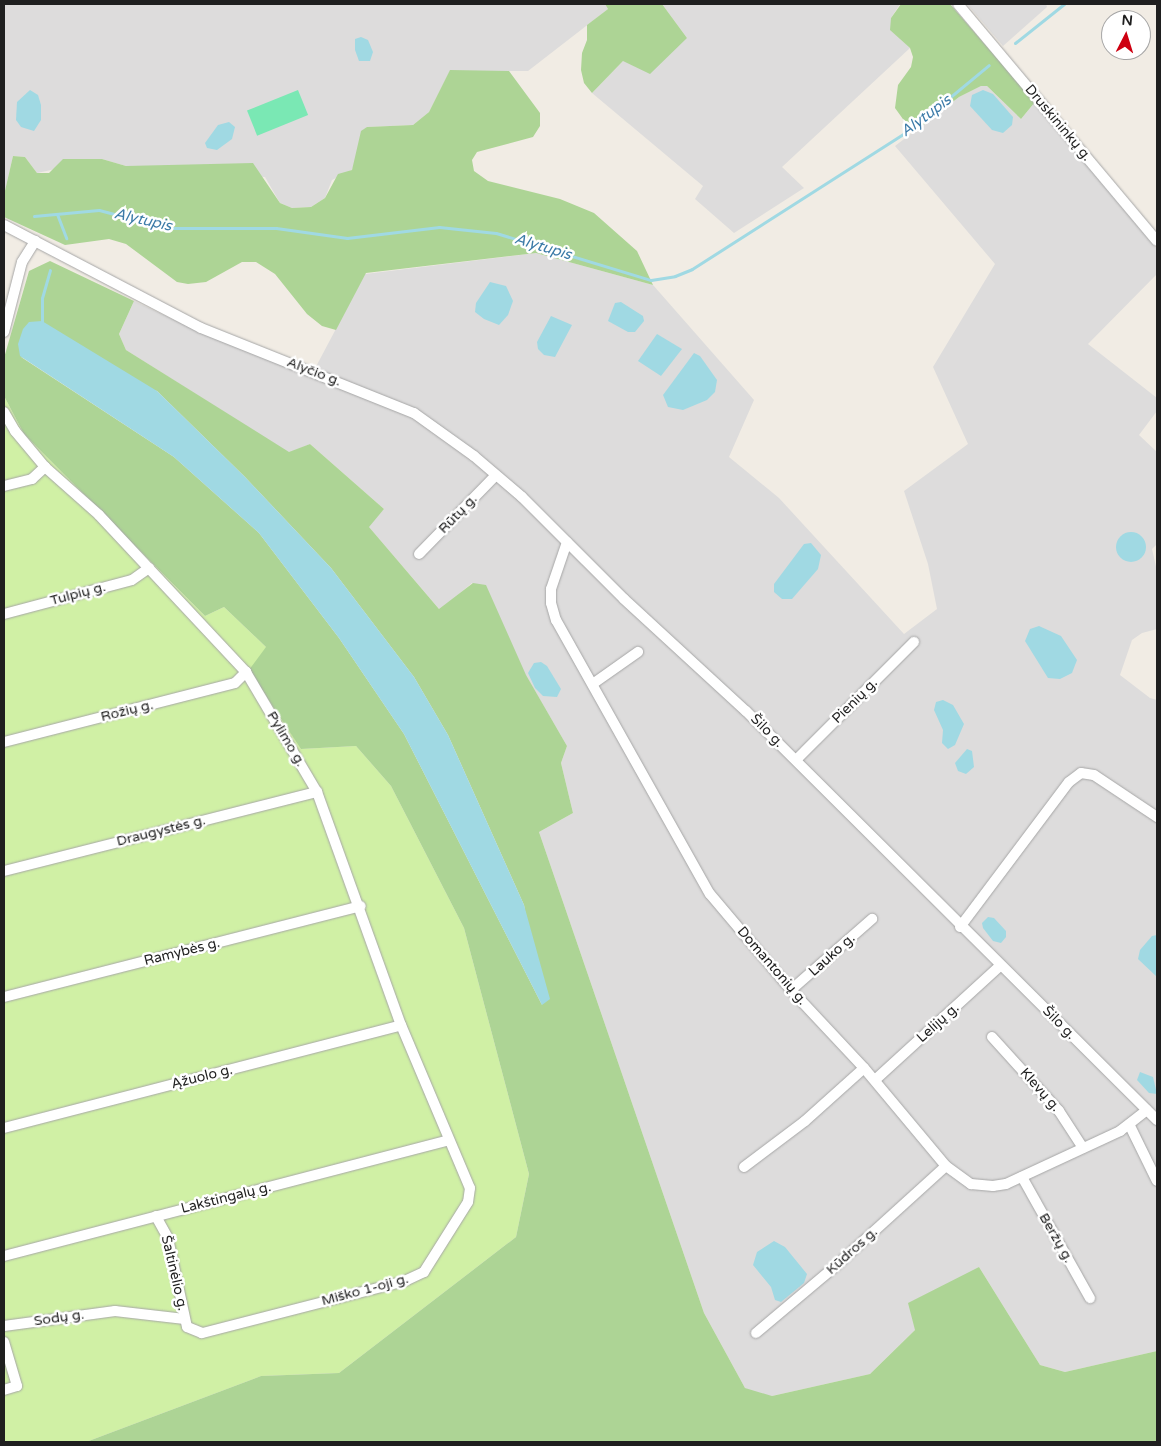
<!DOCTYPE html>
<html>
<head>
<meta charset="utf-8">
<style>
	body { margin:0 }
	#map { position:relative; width:1161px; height:1446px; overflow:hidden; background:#f1ece4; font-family:"Varela Round",sans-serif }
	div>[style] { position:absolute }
	.residential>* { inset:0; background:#dddcdc }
	.grass>* { inset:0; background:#d0f0a5 }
	.forest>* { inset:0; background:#add495 }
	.pitch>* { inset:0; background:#7ae8b4; transform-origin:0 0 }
	.water>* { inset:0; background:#a0d9e3 }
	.round { border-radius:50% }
	.stream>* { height:3px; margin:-1.5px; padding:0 1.5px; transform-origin:1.5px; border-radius:1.5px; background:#a0d9e3 }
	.roads { filter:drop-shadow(0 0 1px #a6a6a6) drop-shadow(0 0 1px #a6a6a6) }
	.minor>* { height:10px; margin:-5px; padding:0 5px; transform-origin:5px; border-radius:5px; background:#fff }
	span { translate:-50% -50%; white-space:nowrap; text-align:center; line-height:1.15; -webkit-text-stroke:5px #fff; paint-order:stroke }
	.street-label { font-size:14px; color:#1f1f1f }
	.water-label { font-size:15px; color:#3c7ba8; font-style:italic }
	.frame { position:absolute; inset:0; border:5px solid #1f1f1f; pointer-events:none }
	.north { position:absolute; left:1101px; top:10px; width:50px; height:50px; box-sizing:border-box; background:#fff; border:1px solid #a5a5a5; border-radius:50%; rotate:5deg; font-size:14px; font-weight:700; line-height:20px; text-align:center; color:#1f1f1f }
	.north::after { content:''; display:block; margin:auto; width:18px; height:22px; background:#ce0011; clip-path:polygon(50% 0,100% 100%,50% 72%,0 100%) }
</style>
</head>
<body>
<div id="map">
	<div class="residential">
		<i style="clip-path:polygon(4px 4px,605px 4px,608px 9px,528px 71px,450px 71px,429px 112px,413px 125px,367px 127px,352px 170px,332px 180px,325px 198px,311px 207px,292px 208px,280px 203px,265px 177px,126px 166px,102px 159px,37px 173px,25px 157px,13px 156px,4px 195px)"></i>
		<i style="clip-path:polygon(662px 4px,900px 4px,891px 18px,891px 30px,910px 48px,782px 167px,804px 188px,734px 233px,695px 199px,703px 186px,592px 93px,623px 61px,687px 38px)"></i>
		<i style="clip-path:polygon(967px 4px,1046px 4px,1047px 7px,1003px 46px)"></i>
		<i style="clip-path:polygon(981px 86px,987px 86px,1021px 119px,1035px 102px,1157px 249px,1157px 274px,1088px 344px,1157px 398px,1157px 411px,1139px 435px,1157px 452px,1157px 544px,1152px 549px,1157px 571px,1157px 629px,1142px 633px,1132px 640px,1120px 675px,1150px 698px,1157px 700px,1157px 1351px,1065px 1372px,1040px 1365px,979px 1267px,870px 1374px,772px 1396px,761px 1395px,745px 1388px,704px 1313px,539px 832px,573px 813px,561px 763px,567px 746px,472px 583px,440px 610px,368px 526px,384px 509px,310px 444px,289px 453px,126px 350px,119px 334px,134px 301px,204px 334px,311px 376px,365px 274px,536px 253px,653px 285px,754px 400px,729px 457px,779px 498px,904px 634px,937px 609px,928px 564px,904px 491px,968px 444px,933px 367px,995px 264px,895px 146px,959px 97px)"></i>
	</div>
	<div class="grass">
		<i style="clip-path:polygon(4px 396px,24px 434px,205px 616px,224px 607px,266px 647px,301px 749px,356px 746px,391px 786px,464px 928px,529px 1174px,516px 1237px,339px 1373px,261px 1376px,86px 1442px,4px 1442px)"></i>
	</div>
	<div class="forest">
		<i style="clip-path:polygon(605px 4px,662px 4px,687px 38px,650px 74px,623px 61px,592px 93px,584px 83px,581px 70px,582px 53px,587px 40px,587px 25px,608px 9px)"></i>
		<i style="clip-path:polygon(901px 4px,950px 4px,1035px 102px,1021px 119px,987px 86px,981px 86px,959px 97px,913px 133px,895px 108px,898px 85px,911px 67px,913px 57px,910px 48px,890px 30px,891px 18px)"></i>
		<i style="clip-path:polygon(450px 70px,509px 71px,540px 113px,540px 126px,533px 137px,477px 152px,472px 160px,474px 171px,488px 181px,560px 199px,594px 213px,637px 251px,653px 285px,536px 253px,366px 273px,336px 330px,322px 326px,307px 314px,275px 274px,256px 262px,242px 262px,206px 282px,188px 284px,177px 282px,126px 244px,109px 239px,65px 245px,4px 217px,4px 195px,13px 156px,25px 157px,37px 173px,49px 173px,63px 159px,102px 159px,126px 166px,253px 163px,280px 203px,292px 208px,311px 207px,325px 198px,338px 174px,352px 170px,361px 131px,367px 127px,413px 125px,429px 112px)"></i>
		<i style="clip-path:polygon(evenodd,50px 261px,134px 301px,119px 334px,126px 350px,289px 452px,310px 444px,384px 509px,369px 527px,439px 609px,473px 583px,486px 585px,526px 675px,567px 746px,561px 763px,573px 813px,539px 832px,704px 1313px,745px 1388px,772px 1396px,870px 1374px,915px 1330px,908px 1303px,979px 1267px,1040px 1365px,1065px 1372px,1157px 1351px,1157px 1442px,86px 1442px,261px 1376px,339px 1373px,516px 1237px,529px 1174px,464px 928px,391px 786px,356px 746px,301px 749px,249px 670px,266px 647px,224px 607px,205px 616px,24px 434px,4px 396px,4px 358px,29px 271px,50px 261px,21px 357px,157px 391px,245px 477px,331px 568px,414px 677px,448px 735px,524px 905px,542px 1005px,404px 734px,339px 638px,259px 533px,174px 457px,21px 357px)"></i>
	</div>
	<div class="pitch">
		<i style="left:298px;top:90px;width:27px;height:55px;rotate:68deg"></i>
	</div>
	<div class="water">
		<i style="clip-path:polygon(361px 37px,368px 40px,373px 52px,370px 61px,359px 61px,355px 50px,355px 39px)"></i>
		<i style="clip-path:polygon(30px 90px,38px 95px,41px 105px,41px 120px,34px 131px,21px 127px,16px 120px,17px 102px)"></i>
		<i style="clip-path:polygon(983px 90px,993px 94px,1013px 117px,1012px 125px,1003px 133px,992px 130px,970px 106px,972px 95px)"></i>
		<i style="clip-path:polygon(229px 122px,235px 127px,232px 139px,217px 150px,207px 148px,205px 143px,218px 125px)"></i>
		<i style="clip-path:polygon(490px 282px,506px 286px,513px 301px,508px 315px,499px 325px,484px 319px,475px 312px,476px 303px)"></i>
		<i style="clip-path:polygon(621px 302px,643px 316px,644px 321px,635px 332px,628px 332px,608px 321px,615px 303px)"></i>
		<i style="clip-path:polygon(551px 316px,572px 325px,555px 357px,544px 355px,538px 349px,537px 342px)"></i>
		<i style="clip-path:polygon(42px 321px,157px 391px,245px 477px,331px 568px,414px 677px,448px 735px,524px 905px,550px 999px,542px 1005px,404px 734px,339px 638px,259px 533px,174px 457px,20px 356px,18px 344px,23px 329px,29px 322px)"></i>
		<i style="clip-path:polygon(657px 334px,682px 349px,661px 376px,638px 361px)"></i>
		<i style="clip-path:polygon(694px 353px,700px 356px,717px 380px,715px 392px,707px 400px,683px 410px,668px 407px,663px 395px)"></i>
		<i class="round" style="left:1116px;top:532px;width:30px;height:30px"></i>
		<i style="clip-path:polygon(811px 543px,821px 555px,818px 569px,792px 599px,782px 599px,774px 592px,774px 584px,804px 544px)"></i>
		<i style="clip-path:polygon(1039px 626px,1061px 636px,1077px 660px,1072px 673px,1060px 679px,1048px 678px,1025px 641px,1030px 629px)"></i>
		<i style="clip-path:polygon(534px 663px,541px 662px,547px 666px,561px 689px,557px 697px,543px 696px,535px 688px,528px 673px)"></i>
		<i style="clip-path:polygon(943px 700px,953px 705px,964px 724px,955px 745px,948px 749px,942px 743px,943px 730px,934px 710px,936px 702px)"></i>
		<i style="clip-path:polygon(967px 749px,972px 751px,974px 767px,966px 774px,958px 771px,955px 763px)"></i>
		<i style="clip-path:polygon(988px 917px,994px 918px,1006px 931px,1006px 937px,1001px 943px,993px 941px,983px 928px,982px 923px)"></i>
		<i style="clip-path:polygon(1157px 935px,1157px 977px,1138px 959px,1140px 950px,1152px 936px)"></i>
		<i style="clip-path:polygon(1140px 1072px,1153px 1077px,1157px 1094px,1149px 1093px,1137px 1080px)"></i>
		<i style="clip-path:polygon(774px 1241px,785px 1247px,807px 1274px,804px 1283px,781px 1302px,775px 1300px,771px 1287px,753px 1265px,757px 1252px)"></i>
	</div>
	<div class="stream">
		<i style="left:1015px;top:43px;width:63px;rotate:-38.5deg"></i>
		<i style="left:57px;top:214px;width:26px;rotate:69deg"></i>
		<i style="left:34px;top:216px;width:65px;rotate:-5.3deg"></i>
		<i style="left:99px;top:210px;width:70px;rotate:14.8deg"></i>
		<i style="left:167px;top:228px;width:109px"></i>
		<i style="left:276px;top:228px;width:72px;rotate:8deg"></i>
		<i style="left:347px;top:238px;width:93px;rotate:-6.8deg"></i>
		<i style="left:439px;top:227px;width:57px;rotate:6deg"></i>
		<i style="left:496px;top:233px;width:162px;rotate:16.9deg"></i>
		<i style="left:651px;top:280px;width:24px;rotate:-9deg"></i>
		<i style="left:675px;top:276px;width:18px;rotate:-22deg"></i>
		<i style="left:692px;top:269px;width:264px;rotate:-32.6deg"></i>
		<i style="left:914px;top:127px;width:97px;rotate:-39.6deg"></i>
		<i style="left:42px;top:321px;width:23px;rotate:-90deg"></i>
		<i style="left:42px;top:298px;width:29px;rotate:-74deg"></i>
	</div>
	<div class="roads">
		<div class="minor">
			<i style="left:958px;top:4px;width:309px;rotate:50deg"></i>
			<i style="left:4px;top:225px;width:222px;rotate:27.6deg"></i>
			<i style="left:201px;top:328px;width:229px;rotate:21.8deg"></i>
			<i style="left:414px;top:413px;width:74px;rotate:35.6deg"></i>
			<i style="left:474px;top:456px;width:63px;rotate:40.5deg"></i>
			<i style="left:522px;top:497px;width:144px;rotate:45deg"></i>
			<i style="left:624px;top:599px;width:166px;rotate:42.6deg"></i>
			<i style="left:746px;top:711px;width:580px;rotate:44.86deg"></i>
			<i style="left:4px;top:332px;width:72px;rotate:-75.6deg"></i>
			<i style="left:22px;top:262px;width:25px;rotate:-58deg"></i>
			<i style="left:4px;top:412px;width:22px;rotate:60deg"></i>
			<i style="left:15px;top:431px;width:47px;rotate:50.2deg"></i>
			<i style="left:45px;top:467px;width:72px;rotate:41.6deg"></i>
			<i style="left:99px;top:515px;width:215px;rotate:46.9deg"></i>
			<i style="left:246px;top:672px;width:139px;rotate:59.4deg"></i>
			<i style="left:317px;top:792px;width:248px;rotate:70.2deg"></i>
			<i style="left:401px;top:1025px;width:177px;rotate:67.1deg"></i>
			<i style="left:470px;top:1188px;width:14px;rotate:98deg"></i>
			<i style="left:468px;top:1202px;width:83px;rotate:122.2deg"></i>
			<i style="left:424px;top:1272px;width:21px;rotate:155deg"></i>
			<i style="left:405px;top:1281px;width:210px;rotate:165.6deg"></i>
			<i style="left:202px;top:1333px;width:16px;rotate:-158deg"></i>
			<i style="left:187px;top:1327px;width:91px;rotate:-102.1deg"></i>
			<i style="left:168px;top:1238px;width:25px;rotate:-119deg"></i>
			<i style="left:4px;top:486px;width:29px;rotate:-14deg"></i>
			<i style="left:32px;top:479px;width:18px;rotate:-43deg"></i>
			<i style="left:567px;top:542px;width:50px;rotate:108.8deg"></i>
			<i style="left:551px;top:589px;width:14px;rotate:90deg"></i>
			<i style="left:551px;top:603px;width:18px;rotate:74deg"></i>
			<i style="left:556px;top:620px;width:314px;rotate:60.7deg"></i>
			<i style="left:710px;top:894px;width:126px;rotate:49.8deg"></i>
			<i style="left:791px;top:990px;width:107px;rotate:46.9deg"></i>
			<i style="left:864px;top:1068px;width:128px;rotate:50.1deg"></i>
			<i style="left:946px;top:1166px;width:31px;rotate:36deg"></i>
			<i style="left:971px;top:1184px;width:22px;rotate:5deg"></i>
			<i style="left:993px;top:1186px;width:13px;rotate:-9deg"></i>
			<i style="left:1006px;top:1184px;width:126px;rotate:-24.9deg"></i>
			<i style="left:1120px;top:1131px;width:34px;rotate:-38deg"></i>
			<i style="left:419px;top:554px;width:110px;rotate:-45.7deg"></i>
			<i style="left:4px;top:614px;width:132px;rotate:-14.9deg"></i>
			<i style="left:132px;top:580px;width:21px;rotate:-35deg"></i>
			<i style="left:594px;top:683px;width:54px;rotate:-35.2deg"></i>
			<i style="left:4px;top:742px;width:238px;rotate:-14.3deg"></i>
			<i style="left:235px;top:683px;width:16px;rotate:-45deg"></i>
			<i style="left:796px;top:760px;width:167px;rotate:-45deg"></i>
			<i style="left:4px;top:871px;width:323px;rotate:-14.2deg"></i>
			<i style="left:960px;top:927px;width:181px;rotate:-53.1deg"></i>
			<i style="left:1069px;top:782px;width:15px;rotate:-37deg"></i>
			<i style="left:1081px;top:773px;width:13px;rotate:9deg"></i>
			<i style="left:1094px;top:775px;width:76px;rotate:33.7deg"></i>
			<i style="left:791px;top:990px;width:108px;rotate:-41.2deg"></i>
			<i style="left:4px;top:997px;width:368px;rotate:-14.3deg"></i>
			<i style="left:992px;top:1037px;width:100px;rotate:47.8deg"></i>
			<i style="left:1059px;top:1111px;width:44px;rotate:57deg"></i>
			<i style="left:875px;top:1080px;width:169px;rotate:-42.4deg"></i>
			<i style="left:1130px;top:1126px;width:61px;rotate:63.9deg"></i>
			<i style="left:4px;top:1128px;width:410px;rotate:-14.5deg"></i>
			<i style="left:744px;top:1167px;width:76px;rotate:-37deg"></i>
			<i style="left:805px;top:1121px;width:79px;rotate:-41.9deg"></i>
			<i style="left:1022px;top:1177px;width:139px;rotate:60.7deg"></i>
			<i style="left:4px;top:1256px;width:459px;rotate:-14.6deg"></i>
			<i style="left:4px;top:1326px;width:112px;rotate:-7.7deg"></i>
			<i style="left:115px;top:1311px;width:70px;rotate:6.5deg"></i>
			<i style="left:756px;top:1333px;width:109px;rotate:-40.1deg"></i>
			<i style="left:839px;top:1263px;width:144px;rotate:-42.2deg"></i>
			<i style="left:4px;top:1342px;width:46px;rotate:73.5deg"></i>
			<i style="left:17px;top:1386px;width:14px;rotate:163deg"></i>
		</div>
	</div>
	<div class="street-label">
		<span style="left:1058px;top:123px;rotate:50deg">Druskininkų g.</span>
		<span style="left:314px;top:372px;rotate:21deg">Alyčio g.</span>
		<span style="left:458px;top:514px;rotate:-46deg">Rūtų g.</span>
		<span style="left:78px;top:594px;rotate:-15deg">Tulpių g.</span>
		<span style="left:855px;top:701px;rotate:-45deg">Pienių g.</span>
		<span style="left:127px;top:711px;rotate:-14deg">Rožių g.</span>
		<span style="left:767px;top:731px;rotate:45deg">Šilo g.</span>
		<span style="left:286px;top:739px;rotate:59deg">Pylimo g.</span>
		<span style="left:161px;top:831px;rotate:-14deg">Draugystės g.</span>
		<span style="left:182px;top:952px;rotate:-14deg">Ramybės g.</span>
		<span style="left:832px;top:955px;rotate:-42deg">Lauko g.</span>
		<span style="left:772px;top:966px;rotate:49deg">Domantonių g.</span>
		<span style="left:938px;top:1023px;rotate:-42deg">Lelijų g.</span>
		<span style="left:1059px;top:1023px;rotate:45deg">Šilo g.</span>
		<span style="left:202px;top:1077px;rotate:-14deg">Ąžuolo g.</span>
		<span style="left:1040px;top:1090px;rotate:48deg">Klevų g.</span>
		<span style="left:226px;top:1198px;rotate:-14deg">Lakštingalų g.</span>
		<span style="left:1056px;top:1238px;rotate:60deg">Beržų g.</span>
		<span style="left:852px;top:1251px;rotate:-42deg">Kūdros g.</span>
		<span style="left:174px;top:1273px;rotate:77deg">Šaltinėlio g.</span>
		<span style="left:365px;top:1290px;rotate:-15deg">Miško 1-oji g.</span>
		<span style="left:59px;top:1318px;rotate:-8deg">Sodų g.</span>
	</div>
	<div class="water-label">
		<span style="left:926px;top:116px;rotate:-37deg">Alytupis</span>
		<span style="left:143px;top:220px;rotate:13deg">Alytupis</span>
		<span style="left:543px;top:247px;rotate:17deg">Alytupis</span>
	</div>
	<div class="frame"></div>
	<div class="north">N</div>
</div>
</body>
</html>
